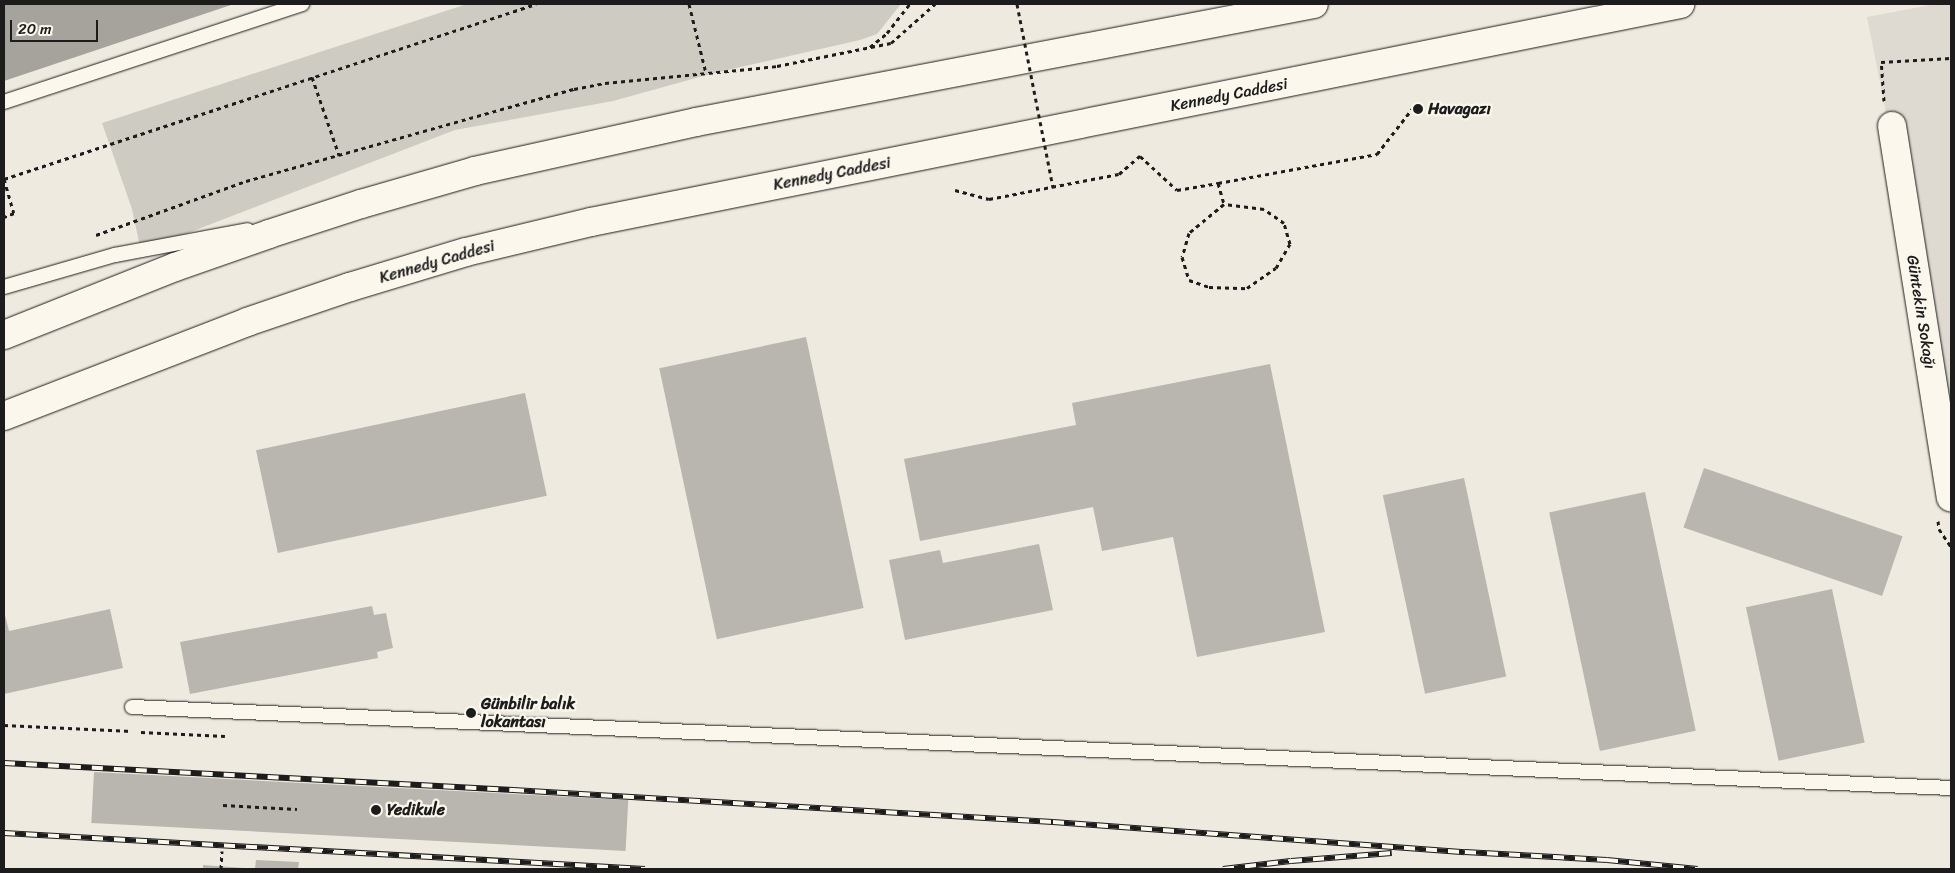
<!DOCTYPE html>
<html>
<head>
<meta charset="utf-8">
<style>
	body { margin:0 }
	#map { position:relative; width:1955px; height:873px; overflow:hidden; background:#eeeadf; font-family:Sriracha,sans-serif }
	div>[style] { position:absolute }
	.built>* { inset:0; background:#dedad1 }
	.green>* { inset:0; background:#ceccc2 }
	.water>* { inset:0; background:#a6a39d }
	.building>* { inset:0; background:#b9b6af; transform-origin:0 0 }
	.path>* { height:3px; margin-top:-1.5px; transform-origin:0; background:repeating-linear-gradient(90deg,#1c1c1c 0 4px,transparent 0 8px) }
	.roads { filter:drop-shadow(0 0 1px #1c1c1c) drop-shadow(0 0 1px #1c1c1c) }
	.service>* { height:14px; margin:-7px; padding:0 7px; transform-origin:7px; border-radius:7px; background:#fbf7ec }
	.minor>* { height:28px; margin:-14px; padding:0 14px; transform-origin:14px; border-radius:14px; background:#fbf7ec }
	.trunk>* { height:28px; margin:-14px; padding:0 14px; transform-origin:14px; border-radius:14px; background:#fbf7ec }
	.rail>* { height:5.5px; margin-top:-2.75px; transform-origin:0; background:repeating-linear-gradient(90deg,#fbf7ec 0 11px,#1c1c1c 0 22px); box-sizing:border-box; border-block:1px solid #1c1c1c }
	.path-bridge>* { height:3px; margin-top:-1.5px; transform-origin:0; background:repeating-linear-gradient(90deg,#1c1c1c 0 4px,transparent 0 8px) }
	.dots>* { width:14px; height:14px; translate:-50% -50%; box-sizing:border-box; border:2px solid #fbf7ec; border-radius:50% }
	span { translate:-50% -50%; white-space:nowrap; text-align:center; line-height:1.15; -webkit-text-stroke:4.5px #fbf7ec; paint-order:stroke }
	.street-label { font-size:16px; color:#1c1c1c }
	.poi-label { font-size:16px; color:#1c1c1c; font-weight:700 }
	.left { translate:0 -50%; text-align:left }
	.frame { position:absolute; inset:0; border:5px solid #1c1c1c; pointer-events:none }
	.scale { position:absolute; left:10px; top:20px; width:88px; height:22px; box-sizing:border-box; border:2px solid #1c1c1c; border-top:0; padding-left:6px; font-size:15px; line-height:18px; white-space:nowrap; color:#1c1c1c; -webkit-text-stroke:4px #fbf7ec; paint-order:stroke }
</style>
</head>
<body>
<div id="map">
	<div class="built">
		<i style="clip-path:polygon(1936px 4px,1951px 4px,1951px 441px,1867px 17px)"></i>
	</div>
	<div class="green">
		<i style="clip-path:polygon(467px 4px,901px 4px,877px 34px,860px 40px,714px 73px,613px 101px,455px 130px,141px 251px,132px 209px,102px 123px)"></i>
	</div>
	<div class="water">
		<i style="clip-path:polygon(4px 4px,234px 4px,4px 81px)"></i>
	</div>
	<div class="building">
		<i style="left:806px;top:337px;width:277px;height:150px;rotate:78deg"></i>
		<i style="clip-path:polygon(1270px 364px,1325px 632px,1197px 657px,1173px 537px,1102px 551px,1093px 507px,920px 541px,904px 459px,1076px 425px,1072px 403px)"></i>
		<i style="left:525px;top:393px;width:105px;height:275px;rotate:78deg"></i>
		<i style="left:1704px;top:468px;width:210px;height:63px;rotate:19deg"></i>
		<i style="left:1464px;top:478px;width:203px;height:83px;rotate:78deg"></i>
		<i style="left:1645px;top:492px;width:244px;height:98px;rotate:78deg"></i>
		<i style="clip-path:polygon(1039px 544px,1053px 610px,905px 640px,889px 560px,940px 550px,943px 563px)"></i>
		<i style="left:1832px;top:589px;width:157px;height:88px;rotate:78deg"></i>
		<i style="clip-path:polygon(372px 606px,374px 615px,386px 613px,393px 648px,377px 652px,378px 658px,190px 694px,180px 642px)"></i>
		<i style="clip-path:polygon(110px 609px,123px 668px,4px 694px,4px 611px,9px 631px)"></i>
		<i style="left:94px;top:772px;width:535px;height:51px;rotate:3deg"></i>
		<i style="clip-path:polygon(256px 860px,299px 862px,298px 869px,255px 869px)"></i>
		<i style="clip-path:polygon(203px 865px,244px 868px,244px 869px,203px 869px)"></i>
	</div>
	<div class="path">
		<i style="left:689px;top:4px;width:71px;rotate:76.2deg"></i>
		<i style="left:870px;top:47px;width:22px;rotate:-39deg"></i>
		<i style="left:887px;top:33px;width:37px;rotate:-52deg"></i>
		<i style="left:312px;top:77px;width:83px;rotate:70.9deg"></i>
		<i style="left:1884px;top:101px;width:39px;rotate:-94deg"></i>
		<i style="left:1881px;top:62px;width:70px;rotate:-3.3deg"></i>
		<i style="left:4px;top:179px;width:560px;rotate:-18.21deg"></i>
		<i style="left:4px;top:179px;width:35px;rotate:74deg"></i>
		<i style="left:14px;top:213px;width:11px;rotate:158deg"></i>
		<i style="left:1218px;top:183px;width:22px;rotate:74deg"></i>
		<i style="left:1224px;top:204px;width:45px;rotate:140.4deg"></i>
		<i style="left:1189px;top:233px;width:25px;rotate:106deg"></i>
		<i style="left:1182px;top:257px;width:24px;rotate:73deg"></i>
		<i style="left:1189px;top:280px;width:21px;rotate:19deg"></i>
		<i style="left:1209px;top:287px;width:38px;rotate:2deg"></i>
		<i style="left:1247px;top:288px;width:35px;rotate:-35deg"></i>
		<i style="left:1276px;top:268px;width:28px;rotate:-60deg"></i>
		<i style="left:1290px;top:244px;width:22px;rotate:-106deg"></i>
		<i style="left:1284px;top:223px;width:24px;rotate:-145deg"></i>
		<i style="left:1264px;top:209px;width:40px;rotate:-172.9deg"></i>
		<i style="left:955px;top:190px;width:35px;rotate:15deg"></i>
		<i style="left:989px;top:199px;width:132px;rotate:-10.9deg"></i>
		<i style="left:1119px;top:174px;width:28px;rotate:-41deg"></i>
		<i style="left:1140px;top:156px;width:50px;rotate:42.6deg"></i>
		<i style="left:1177px;top:190px;width:42px;rotate:-9.7deg"></i>
		<i style="left:1218px;top:183px;width:162px;rotate:-10.3deg"></i>
		<i style="left:1377px;top:154px;width:57px;rotate:-52.1deg"></i>
		<i style="left:96px;top:235px;width:159px;rotate:-19.8deg"></i>
		<i style="left:246px;top:181px;width:341px;rotate:-15.7deg"></i>
		<i style="left:574px;top:89px;width:32px;rotate:-11deg"></i>
		<i style="left:605px;top:83px;width:173px;rotate:-5.6deg"></i>
		<i style="left:777px;top:66px;width:116px;rotate:-11.4deg"></i>
		<i style="left:891px;top:43px;width:59px;rotate:-41.6deg"></i>
		<i style="left:1938px;top:521px;width:8px;rotate:83deg"></i>
		<i style="left:1939px;top:529px;width:22px;rotate:56deg"></i>
		<i style="left:4px;top:725px;width:128px;rotate:2.7deg"></i>
		<i style="left:141px;top:732px;width:84px;rotate:2.7deg"></i>
		<i style="left:223px;top:805px;width:74px;rotate:3.1deg"></i>
		<i style="left:221px;top:869px;width:18px;rotate:-87deg"></i>
	</div>
	<div class="roads">
		<div class="service">
			<i style="left:4px;top:102px;width:314px;rotate:-18.2deg"></i>
			<i style="left:4px;top:287px;width:116px;rotate:-16.1deg"></i>
			<i style="left:115px;top:255px;width:135px;rotate:-10.6deg"></i>
			<i style="left:132px;top:707px;width:1821px;rotate:2.55deg"></i>
		</div>
		<div class="minor">
			<i style="left:1892px;top:126px;width:376px;rotate:81deg"></i>
		</div>
		<div class="trunk">
			<i style="left:4px;top:335px;width:184px;rotate:-21.7deg"></i>
			<i style="left:175px;top:267px;width:100px;rotate:-19.3deg"></i>
			<i style="left:269px;top:234px;width:97px;rotate:-18.1deg"></i>
			<i style="left:361px;top:204px;width:119px;rotate:-16.1deg"></i>
			<i style="left:475px;top:171px;width:226px;rotate:-12.5deg"></i>
			<i style="left:696px;top:122px;width:629px;rotate:-10.81deg"></i>
			<i style="left:4px;top:416px;width:261px;rotate:-21.1deg"></i>
			<i style="left:247px;top:322px;width:109px;rotate:-18.8deg"></i>
			<i style="left:350px;top:287px;width:121px;rotate:-16.8deg"></i>
			<i style="left:466px;top:252px;width:129px;rotate:-13.5deg"></i>
			<i style="left:591px;top:222px;width:1111px;rotate:-11.32deg"></i>
		</div>
	</div>
	<div class="rail">
		<i style="left:4px;top:763px;width:510px;rotate:3.04deg"></i>
		<i style="left:513px;top:790px;width:541px;rotate:3.39deg"></i>
		<i style="left:1053px;top:822px;width:413px;rotate:4.2deg"></i>
		<i style="left:1465px;top:852px;width:142px;rotate:3.2deg"></i>
		<i style="left:1607px;top:860px;width:91px;rotate:5.6deg"></i>
		<i style="left:4px;top:833px;width:642px;rotate:3.21deg"></i>
		<i style="left:1223px;top:869px;width:68px;rotate:-6.7deg"></i>
		<i style="left:1291px;top:861px;width:101px;rotate:-4.5deg"></i>
	</div>
	<div class="path-bridge">
		<i style="left:1017px;top:4px;width:187px;rotate:78.9deg"></i>
	</div>
	<div class="dots">
		<i style="left:1418px;top:109px;background:#1c1c1c"></i>
		<i style="left:471px;top:713px;background:#1c1c1c"></i>
		<i style="left:376px;top:810px;background:#1c1c1c"></i>
	</div>
	<div class="street-label">
		<span style="left:1229px;top:95px;rotate:-11deg">Kennedy Caddesi</span>
		<span style="left:832px;top:174px;rotate:-11deg">Kennedy Caddesi</span>
		<span style="left:437px;top:262px;rotate:-16deg">Kennedy Caddesi</span>
		<span style="left:1921px;top:312px;rotate:81deg">Güntekin Sokağı</span>
	</div>
	<div class="poi-label">
		<span class="left" style="left:1428px;top:109px">Havagazı</span>
		<span class="left" style="left:481px;top:713px">Günbilir balık<br>lokantası</span>
		<span class="left" style="left:387px;top:810px">Yedikule</span>
	</div>
	<div class="frame"></div>
	<div class="scale">20 m</div>
</div>
</body>
</html>
